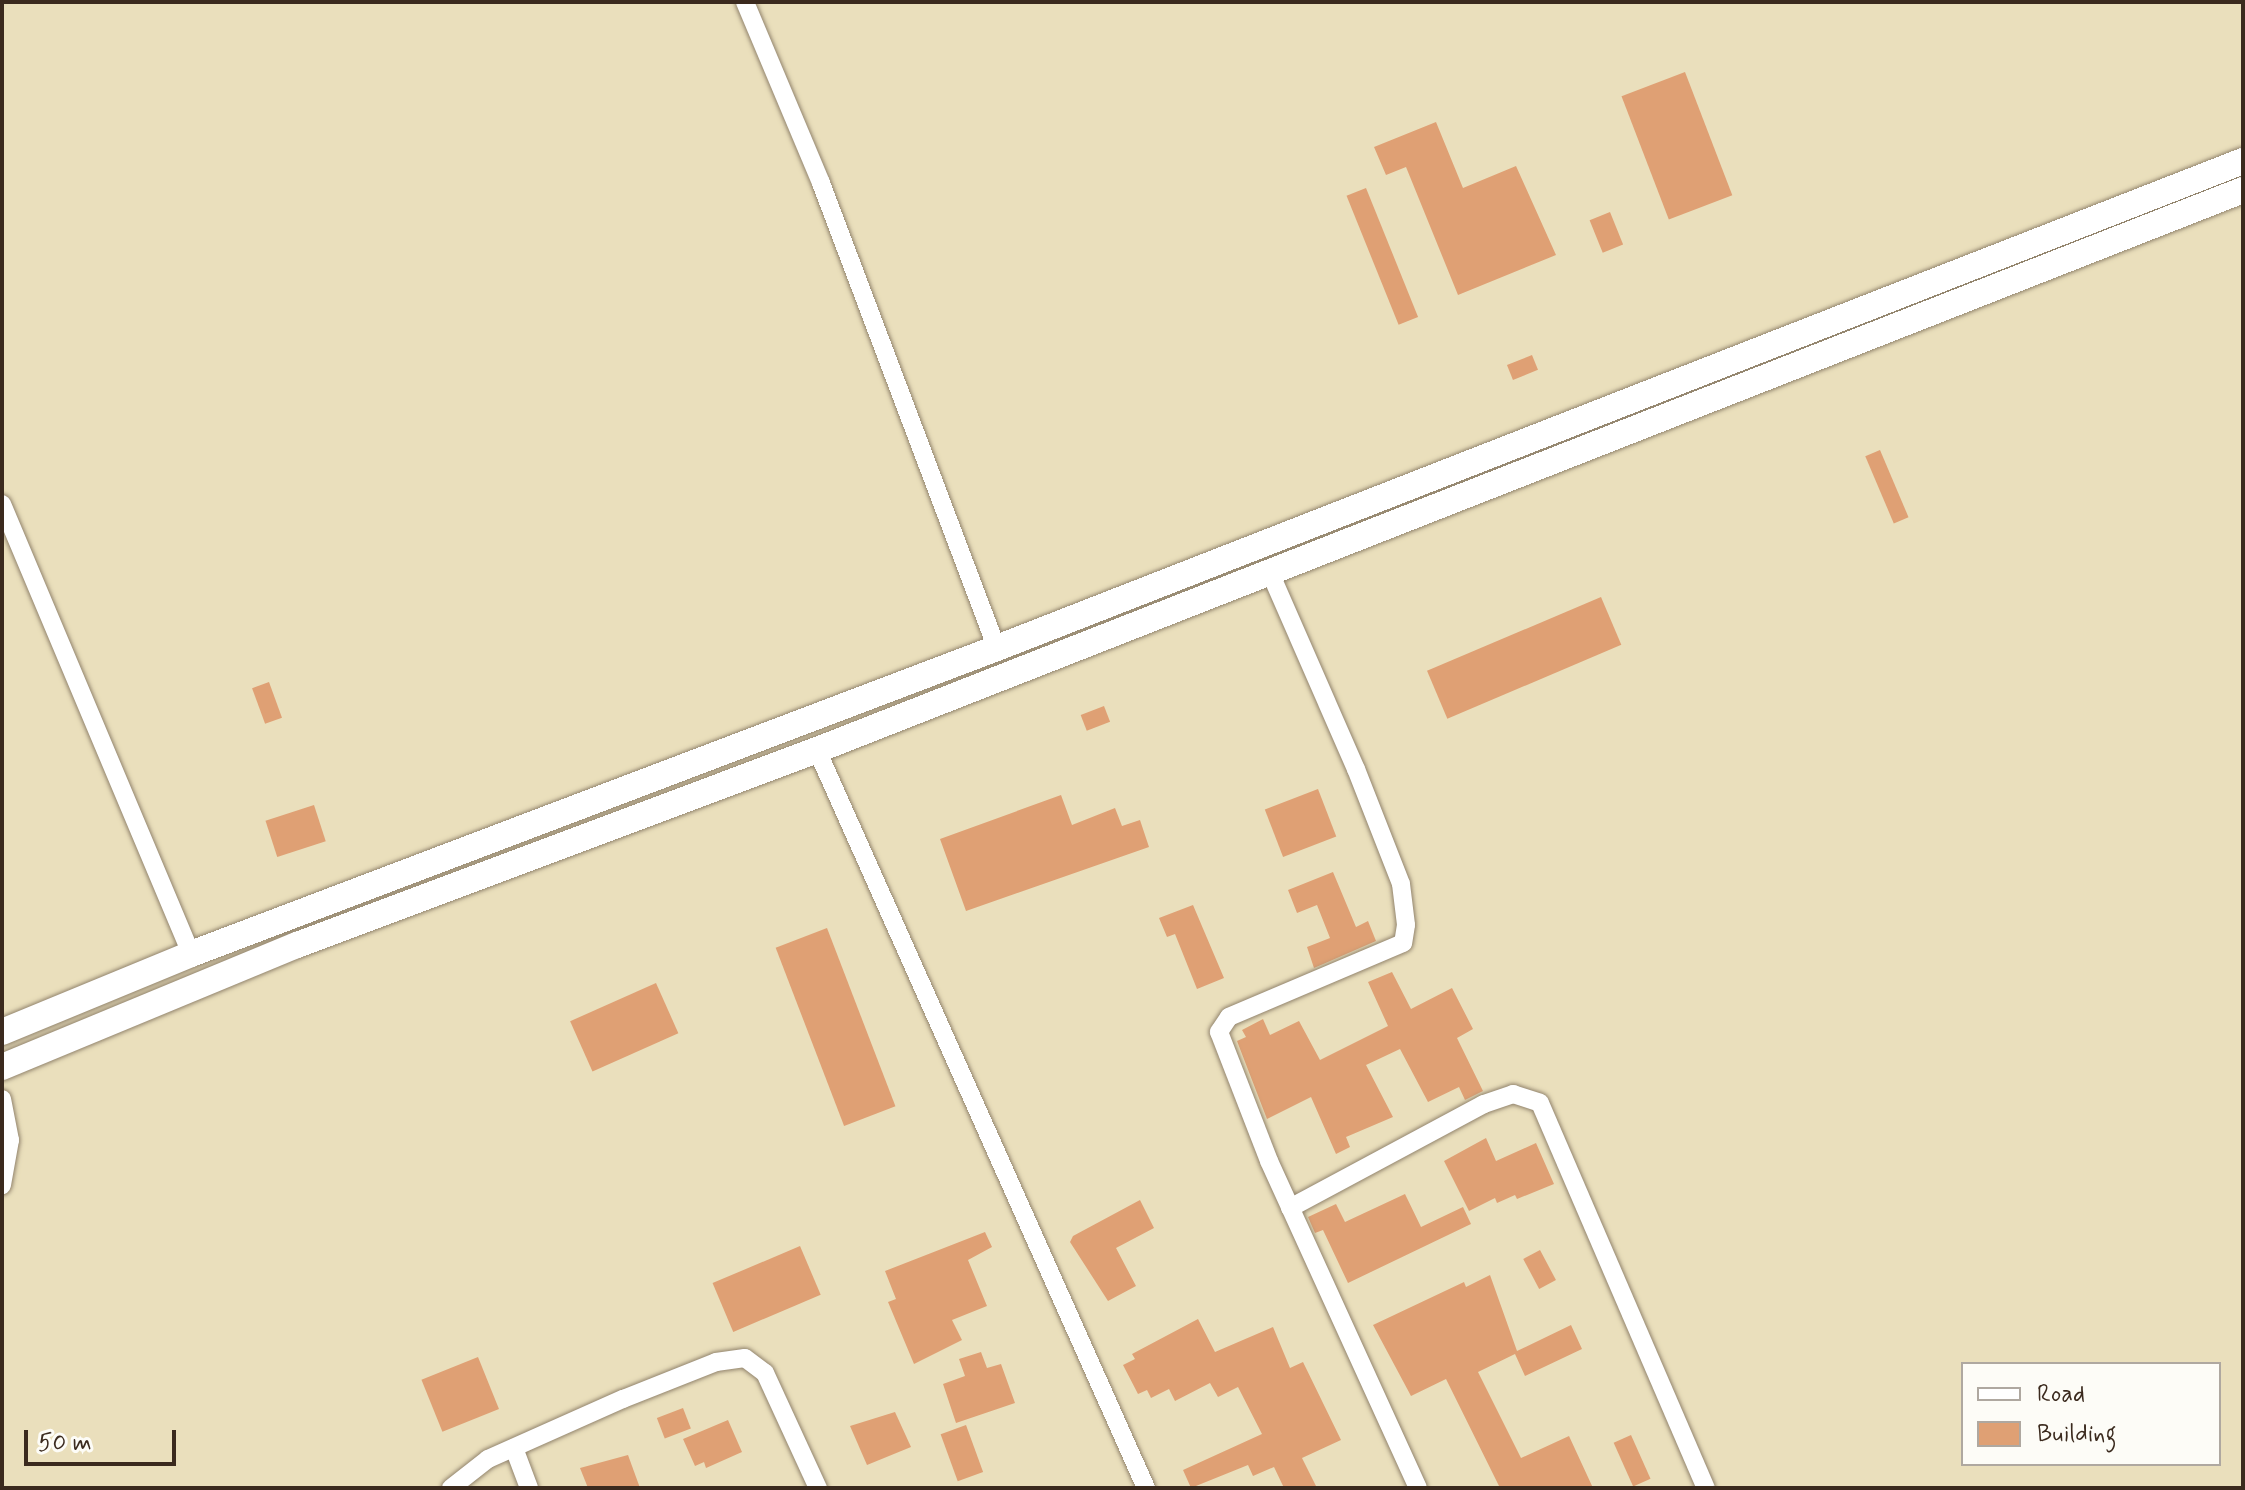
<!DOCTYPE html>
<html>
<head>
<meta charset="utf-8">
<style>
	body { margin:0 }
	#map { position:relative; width:2245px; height:1490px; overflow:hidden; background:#eadfbc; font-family:Mynerve,sans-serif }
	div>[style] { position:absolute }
	.building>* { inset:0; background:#dfa074; transform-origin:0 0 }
	.roads { filter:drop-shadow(0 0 2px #92846d) drop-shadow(0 0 2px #92846d) }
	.street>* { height:18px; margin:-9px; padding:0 9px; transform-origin:9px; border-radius:9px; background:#fff }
	.secondary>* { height:26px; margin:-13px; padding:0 13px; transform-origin:13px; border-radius:13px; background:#fff }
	span { translate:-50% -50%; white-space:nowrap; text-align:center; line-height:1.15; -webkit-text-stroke:6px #fdfcf7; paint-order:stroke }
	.frame { position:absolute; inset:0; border:4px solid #3b2a1e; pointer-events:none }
	.legend { position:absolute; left:1961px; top:1362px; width:260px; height:104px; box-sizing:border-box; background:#fdfcf7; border:2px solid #afa8a0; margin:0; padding:10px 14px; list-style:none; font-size:24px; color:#3b2a1e }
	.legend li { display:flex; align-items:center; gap:16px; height:40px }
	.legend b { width:40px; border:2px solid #afa8a0 }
	.scale { position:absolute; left:24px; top:1430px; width:152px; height:36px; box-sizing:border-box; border:4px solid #3b2a1e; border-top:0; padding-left:10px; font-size:24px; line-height:28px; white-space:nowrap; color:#3b2a1e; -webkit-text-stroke:6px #fdfcf7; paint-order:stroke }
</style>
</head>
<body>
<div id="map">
	<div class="building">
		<i style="left:1685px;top:72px;width:132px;height:68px;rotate:69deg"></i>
		<i style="clip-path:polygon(1436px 122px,1463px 188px,1516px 166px,1556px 255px,1458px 295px,1406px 167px,1386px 175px,1374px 147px)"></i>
		<i style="left:1366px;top:188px;width:139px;height:21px;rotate:68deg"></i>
		<i style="left:1610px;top:212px;width:35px;height:22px;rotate:68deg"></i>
		<i style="left:1532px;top:355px;width:16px;height:27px;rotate:68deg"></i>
		<i style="left:1880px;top:450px;width:73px;height:16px;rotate:67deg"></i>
		<i style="left:1601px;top:597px;width:52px;height:189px;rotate:67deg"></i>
		<i style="left:269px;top:682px;width:38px;height:18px;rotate:70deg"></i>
		<i style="left:1104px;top:706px;width:17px;height:25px;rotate:69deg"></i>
		<i style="left:1318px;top:789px;width:51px;height:57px;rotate:69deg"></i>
		<i style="clip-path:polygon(1061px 795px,1072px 825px,1115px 808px,1122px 826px,1140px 820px,1149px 847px,966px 911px,940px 839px)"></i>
		<i style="left:314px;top:805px;width:38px;height:51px;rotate:72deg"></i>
		<i style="clip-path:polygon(1333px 872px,1356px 927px,1368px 921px,1376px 941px,1314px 968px,1307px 947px,1330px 938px,1317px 905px,1297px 913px,1288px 890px)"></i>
		<i style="clip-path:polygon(1193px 905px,1224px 978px,1197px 989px,1175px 934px,1167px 937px,1159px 918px)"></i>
		<i style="left:827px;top:928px;width:191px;height:55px;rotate:69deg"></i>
		<i style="clip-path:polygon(1392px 972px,1411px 1009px,1452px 988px,1473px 1029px,1457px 1038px,1483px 1091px,1465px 1100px,1459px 1087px,1428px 1102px,1400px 1049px,1366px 1065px,1393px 1117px,1346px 1137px,1350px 1147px,1336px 1154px,1311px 1097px,1267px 1119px,1237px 1041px,1246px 1037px,1242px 1030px,1263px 1019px,1270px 1035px,1299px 1021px,1320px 1060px,1388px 1026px,1368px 982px)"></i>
		<i style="left:656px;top:983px;width:55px;height:94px;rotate:66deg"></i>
		<i style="clip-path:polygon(1486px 1138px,1496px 1161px,1536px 1143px,1554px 1184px,1517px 1199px,1515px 1195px,1497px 1203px,1495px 1198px,1469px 1211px,1444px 1161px)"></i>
		<i style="clip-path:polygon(1405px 1194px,1421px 1227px,1463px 1207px,1471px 1224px,1348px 1283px,1323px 1230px,1315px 1233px,1308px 1217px,1336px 1204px,1345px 1222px)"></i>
		<i style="clip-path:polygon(1140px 1200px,1154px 1228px,1116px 1248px,1136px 1286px,1108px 1301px,1070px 1242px,1073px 1236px)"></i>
		<i style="clip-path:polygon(985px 1232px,992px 1247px,968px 1260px,987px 1306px,952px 1320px,962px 1340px,914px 1364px,888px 1302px,896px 1299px,885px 1271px)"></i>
		<i style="left:800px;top:1246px;width:53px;height:95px;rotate:67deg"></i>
		<i style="left:1540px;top:1250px;width:34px;height:19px;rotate:62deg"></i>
		<i style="clip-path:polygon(1490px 1275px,1517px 1351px,1571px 1325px,1582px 1349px,1525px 1376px,1515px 1354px,1478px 1372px,1521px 1458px,1569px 1436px,1593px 1488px,1500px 1488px,1446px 1379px,1411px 1396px,1373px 1325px,1464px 1282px,1466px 1287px)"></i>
		<i style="clip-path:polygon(1198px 1319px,1215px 1352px,1273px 1327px,1290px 1368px,1303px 1362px,1341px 1440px,1302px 1458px,1317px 1488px,1284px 1488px,1274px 1467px,1253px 1476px,1248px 1465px,1191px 1488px,1183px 1470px,1262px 1434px,1238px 1387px,1218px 1397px,1210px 1383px,1175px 1401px,1169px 1389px,1151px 1398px,1147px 1390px,1138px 1394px,1123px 1365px,1135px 1359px,1132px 1354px)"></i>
		<i style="clip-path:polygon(981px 1352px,987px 1368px,1001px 1364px,1015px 1403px,956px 1423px,943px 1384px,965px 1376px,959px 1359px)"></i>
		<i style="left:478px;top:1357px;width:56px;height:61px;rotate:68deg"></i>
		<i style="left:683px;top:1408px;width:22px;height:28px;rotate:69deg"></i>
		<i style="clip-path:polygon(895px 1412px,911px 1447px,867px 1465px,850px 1426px)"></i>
		<i style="clip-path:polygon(728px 1420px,742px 1452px,706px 1468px,704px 1462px,695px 1466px,683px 1439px)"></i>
		<i style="left:966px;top:1425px;width:50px;height:27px;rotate:70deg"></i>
		<i style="left:1631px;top:1435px;width:48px;height:19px;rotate:66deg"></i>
		<i style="clip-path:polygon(628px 1455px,640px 1488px,588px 1488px,580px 1468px)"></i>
	</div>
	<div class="roads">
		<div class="street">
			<i style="left:745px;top:2px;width:196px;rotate:67.2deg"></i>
			<i style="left:821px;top:183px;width:497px;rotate:69.3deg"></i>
			<i style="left:2px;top:504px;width:488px;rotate:67.2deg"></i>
			<i style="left:1269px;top:570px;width:217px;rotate:66.4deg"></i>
			<i style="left:1356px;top:769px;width:123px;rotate:68.6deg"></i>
			<i style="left:1401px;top:884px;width:41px;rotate:83deg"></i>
			<i style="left:1406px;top:925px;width:18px;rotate:99deg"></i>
			<i style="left:1403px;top:943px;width:189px;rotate:157deg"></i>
			<i style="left:1229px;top:1017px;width:18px;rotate:124deg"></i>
			<i style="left:1219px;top:1032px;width:138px;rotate:68.8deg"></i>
			<i style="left:1269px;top:1161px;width:359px;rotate:65.5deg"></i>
			<i style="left:817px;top:750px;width:808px;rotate:65.97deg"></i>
			<i style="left:2px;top:1099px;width:42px;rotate:79deg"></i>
			<i style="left:10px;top:1140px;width:46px;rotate:100.1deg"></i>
			<i style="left:1290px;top:1208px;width:220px;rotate:-28.2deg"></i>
			<i style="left:1484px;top:1104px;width:31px;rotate:-19deg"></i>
			<i style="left:1513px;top:1094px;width:28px;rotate:18deg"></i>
			<i style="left:1540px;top:1103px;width:419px;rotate:66.7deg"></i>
			<i style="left:514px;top:1448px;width:43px;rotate:69.4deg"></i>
			<i style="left:451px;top:1488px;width:47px;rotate:-38.1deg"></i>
			<i style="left:488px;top:1459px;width:148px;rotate:-24deg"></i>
			<i style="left:623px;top:1399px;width:100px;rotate:-21.7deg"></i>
			<i style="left:716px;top:1362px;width:29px;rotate:-8deg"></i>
			<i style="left:745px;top:1358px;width:25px;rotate:37deg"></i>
			<i style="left:765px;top:1373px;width:127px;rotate:65.3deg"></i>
		</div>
		<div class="secondary">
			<i style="left:2px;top:1032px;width:204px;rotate:-22.4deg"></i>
			<i style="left:191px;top:954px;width:862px;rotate:-20.79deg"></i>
			<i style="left:997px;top:648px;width:1338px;rotate:-21.35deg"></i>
			<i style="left:2px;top:1067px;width:319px;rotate:-22.5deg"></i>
			<i style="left:297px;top:945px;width:555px;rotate:-20.56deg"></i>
			<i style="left:817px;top:750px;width:1532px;rotate:-21.44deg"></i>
		</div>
	</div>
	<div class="frame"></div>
	<ul class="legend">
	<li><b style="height:10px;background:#fff"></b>Road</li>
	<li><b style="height:22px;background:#dfa074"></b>Building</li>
	</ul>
	<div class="scale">50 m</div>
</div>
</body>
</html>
